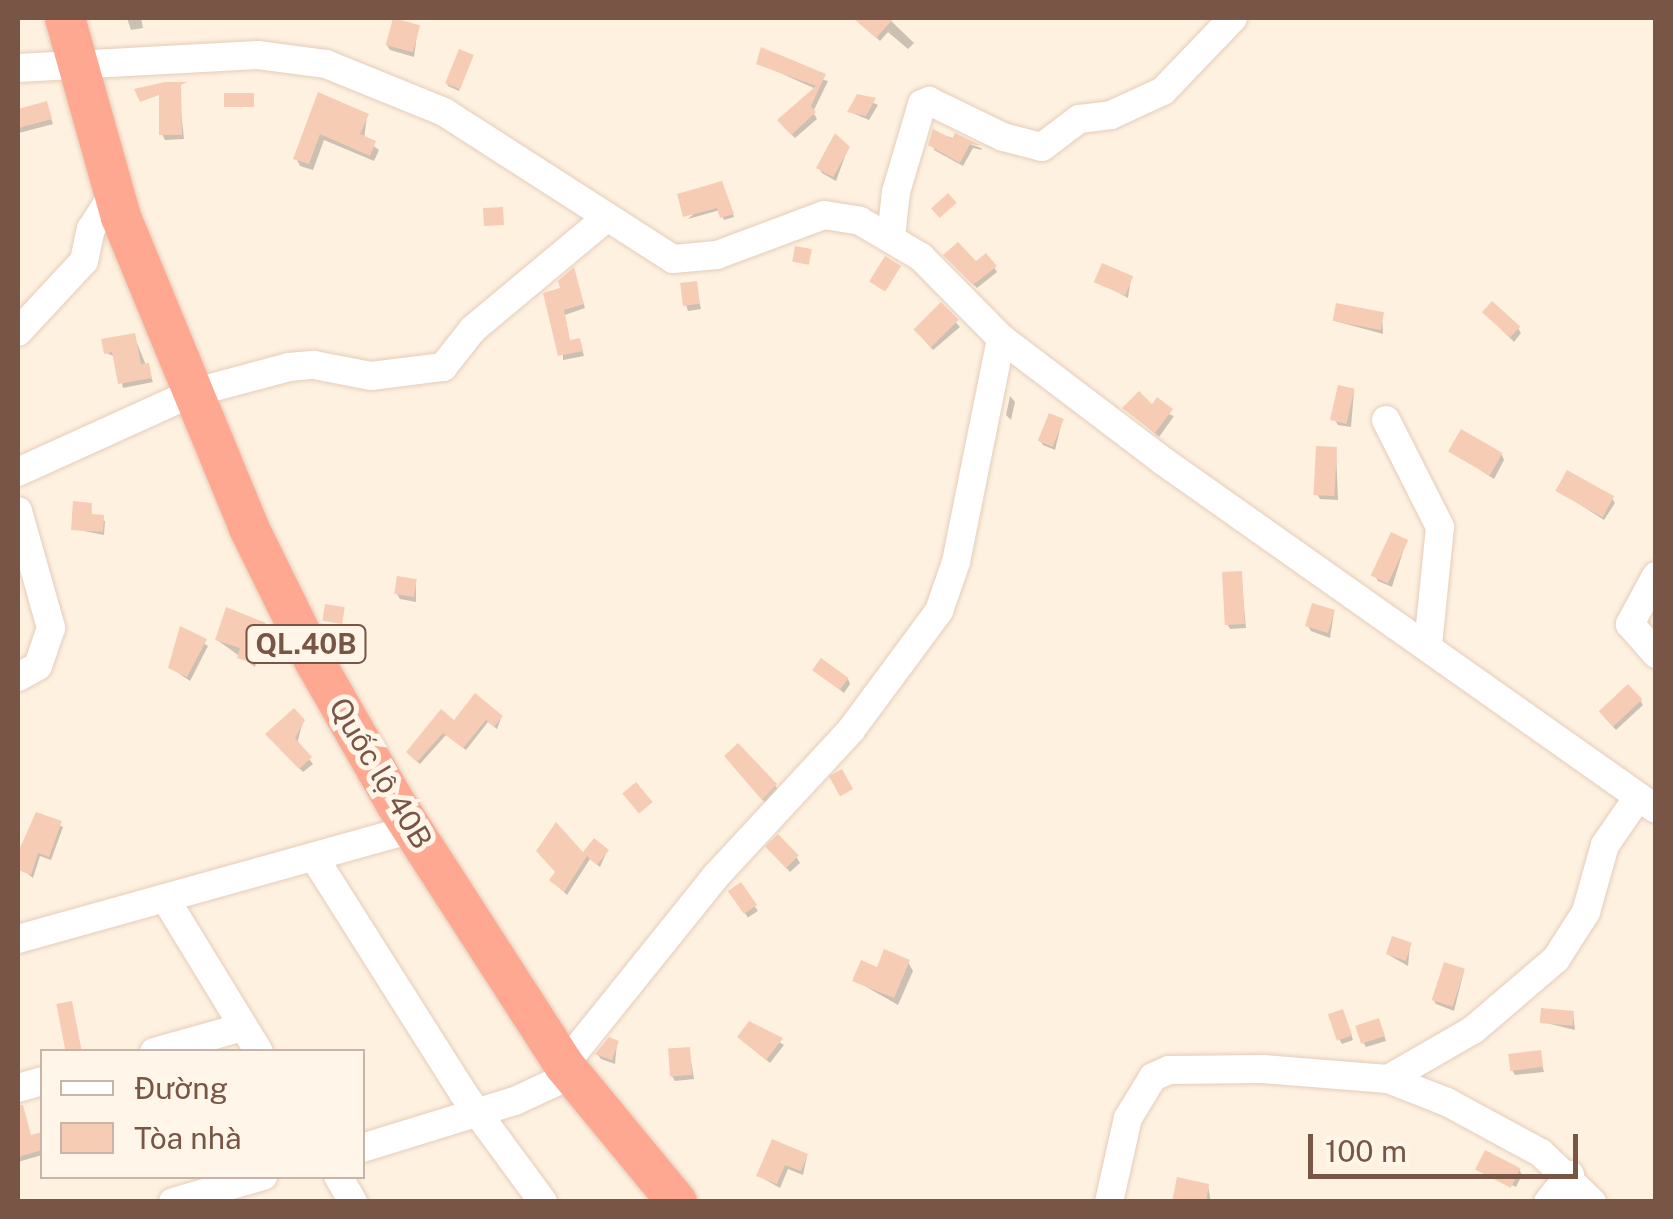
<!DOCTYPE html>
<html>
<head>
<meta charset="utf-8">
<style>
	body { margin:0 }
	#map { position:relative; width:1673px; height:1219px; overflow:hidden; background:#fff1e0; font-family:"Public Sans",sans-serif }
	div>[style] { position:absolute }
	.shadow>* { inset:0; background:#0003; transform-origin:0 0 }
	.building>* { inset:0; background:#f7ccb5; transform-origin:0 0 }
	.roads { filter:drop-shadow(0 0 2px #e4cdbb) drop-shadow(0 0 2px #e4cdbb) }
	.minor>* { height:28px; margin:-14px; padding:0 14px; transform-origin:14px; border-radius:14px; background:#fff }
	.highway>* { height:40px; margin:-20px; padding:0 20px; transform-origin:20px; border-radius:20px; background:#ffa891 }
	span { translate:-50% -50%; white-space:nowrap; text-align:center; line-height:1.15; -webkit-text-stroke:10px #fff5e9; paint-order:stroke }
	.shield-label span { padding:2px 8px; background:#fff5e9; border:2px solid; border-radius:8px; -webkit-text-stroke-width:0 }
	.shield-label { font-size:28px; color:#785545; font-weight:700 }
	.street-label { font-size:30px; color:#785545 }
	.frame { position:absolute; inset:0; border:20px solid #785545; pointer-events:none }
	.legend { position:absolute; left:40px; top:1049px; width:325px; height:130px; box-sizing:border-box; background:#fff5e9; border:2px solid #c9b5a7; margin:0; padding:12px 18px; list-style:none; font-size:30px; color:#785545 }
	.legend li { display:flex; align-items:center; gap:20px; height:50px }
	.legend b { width:50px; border:2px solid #c9b5a7 }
	.scale { position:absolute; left:1308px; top:1134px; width:270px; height:45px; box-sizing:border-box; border:5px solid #785545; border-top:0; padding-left:12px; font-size:30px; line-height:35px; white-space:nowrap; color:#785545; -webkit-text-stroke:8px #fff5e9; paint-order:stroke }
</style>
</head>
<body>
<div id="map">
	<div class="shadow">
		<i style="clip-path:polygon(127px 18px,141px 18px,143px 28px,131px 30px)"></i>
		<i style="clip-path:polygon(866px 18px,888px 18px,914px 43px,908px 49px,888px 32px,880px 41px,861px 23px)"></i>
		<i style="clip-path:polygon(418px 27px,414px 57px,390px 50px,387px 45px)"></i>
		<i style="clip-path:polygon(472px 57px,459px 91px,448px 86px,446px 82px)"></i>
		<i style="clip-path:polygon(758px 63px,828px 81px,813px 112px,817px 119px,795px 138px,783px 126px,816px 89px)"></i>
		<i style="clip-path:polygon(320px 95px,367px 116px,364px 139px,379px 150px,374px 161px,324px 140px,313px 170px,300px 166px,296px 158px)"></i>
		<i style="clip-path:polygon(859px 96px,878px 105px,869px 120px,850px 112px)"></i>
		<i style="clip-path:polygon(180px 101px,184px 139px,165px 140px,162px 134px)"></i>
		<i style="clip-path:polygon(46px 104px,53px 124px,19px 133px,18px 111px)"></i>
		<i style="clip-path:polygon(935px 132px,981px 148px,982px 150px,973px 148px,963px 166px,934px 150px)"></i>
		<i style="clip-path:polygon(848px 148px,836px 181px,822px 173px,819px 168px)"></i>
		<i style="clip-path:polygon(723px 187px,734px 217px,724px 220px,720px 210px,688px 219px)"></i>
		<i style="clip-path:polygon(949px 260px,994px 267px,997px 272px,977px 288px)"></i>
		<i style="clip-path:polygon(575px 275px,585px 308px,565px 315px,570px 343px,581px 345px,584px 356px,563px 360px,563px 290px)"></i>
		<i style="clip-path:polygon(1131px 278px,1128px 298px,1097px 281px)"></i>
		<i style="clip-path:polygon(695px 284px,701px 309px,688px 311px,686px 305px)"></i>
		<i style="clip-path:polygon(941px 306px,960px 327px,933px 350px,918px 333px)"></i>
		<i style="clip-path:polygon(1485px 313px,1518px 328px,1521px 333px,1514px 342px)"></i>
		<i style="clip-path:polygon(1382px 314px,1383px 334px,1335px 321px)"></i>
		<i style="clip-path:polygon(134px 336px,153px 382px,123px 388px,116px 357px,106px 353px)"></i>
		<i style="clip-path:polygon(1354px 391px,1351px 427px,1338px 425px,1335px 420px)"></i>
		<i style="clip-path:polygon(1010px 396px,1015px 402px,1011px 420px,1006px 415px)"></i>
		<i style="clip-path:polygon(1126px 409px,1152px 408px,1174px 416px,1159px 437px)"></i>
		<i style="clip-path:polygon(1062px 421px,1055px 450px,1043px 445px,1040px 440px)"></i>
		<i style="clip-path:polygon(1336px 449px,1338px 500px,1320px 499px,1317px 494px)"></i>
		<i style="clip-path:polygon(1451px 451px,1502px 455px,1504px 460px,1494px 479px)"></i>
		<i style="clip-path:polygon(1559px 491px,1612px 498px,1615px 503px,1604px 520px)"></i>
		<i style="clip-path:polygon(91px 505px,92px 517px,105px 521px,104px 535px,74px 529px)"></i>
		<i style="clip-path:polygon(1406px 542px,1392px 587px,1378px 581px,1375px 576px)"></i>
		<i style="clip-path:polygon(1241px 574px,1246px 628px,1230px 629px,1227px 624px)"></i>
		<i style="clip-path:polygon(416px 581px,416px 602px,400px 599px,397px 594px)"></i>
		<i style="clip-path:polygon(1334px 612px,1330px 638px,1311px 631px,1308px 626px)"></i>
		<i style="clip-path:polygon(264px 625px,255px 667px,217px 640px)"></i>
		<i style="clip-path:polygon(182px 629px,208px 646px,190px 681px,171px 668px)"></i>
		<i style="clip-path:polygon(815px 670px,848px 679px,850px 684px,844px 693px)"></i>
		<i style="clip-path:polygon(1640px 700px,1643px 705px,1616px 730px,1604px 717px)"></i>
		<i style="clip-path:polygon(501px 718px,497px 729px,488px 722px,466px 750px,446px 735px,420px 764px,411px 756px,454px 723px)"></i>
		<i style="clip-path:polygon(303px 721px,297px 744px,313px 764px,303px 772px,271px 739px)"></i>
		<i style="clip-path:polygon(730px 762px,775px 785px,778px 790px,766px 804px)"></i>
		<i style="clip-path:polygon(37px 815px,63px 827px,51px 860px,40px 856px,33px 878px,18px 866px)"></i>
		<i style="clip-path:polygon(607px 851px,600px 867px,590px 859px,567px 895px,552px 880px,583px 856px)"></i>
		<i style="clip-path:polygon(772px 853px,797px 858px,800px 863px,790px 872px)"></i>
		<i style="left:741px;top:885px;width:31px;height:12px;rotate:57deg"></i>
		<i style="clip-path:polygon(1410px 945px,1408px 966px,1387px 954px)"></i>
		<i style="clip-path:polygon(908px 962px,913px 971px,898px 1005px,854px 980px)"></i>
		<i style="clip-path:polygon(1464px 971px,1454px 1011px,1436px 1004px,1433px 999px)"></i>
		<i style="clip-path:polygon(1573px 1013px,1575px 1030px,1542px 1022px)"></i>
		<i style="clip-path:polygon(1345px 1017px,1353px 1040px,1342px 1044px,1339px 1039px)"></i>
		<i style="clip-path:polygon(750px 1024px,784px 1045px,770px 1063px,740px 1037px)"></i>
		<i style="clip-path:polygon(1381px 1026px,1386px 1041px,1366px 1047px,1363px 1042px)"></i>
		<i style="clip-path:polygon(617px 1043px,615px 1064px,601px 1059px,598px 1055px)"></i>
		<i style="clip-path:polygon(689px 1049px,694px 1079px,675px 1081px,672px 1076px)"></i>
		<i style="clip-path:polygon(1539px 1053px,1544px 1072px,1515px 1075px,1512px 1070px)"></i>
		<i style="clip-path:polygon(23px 1112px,31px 1138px,42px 1135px,42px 1155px,18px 1162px,18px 1113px)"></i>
		<i style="clip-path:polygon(807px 1156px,803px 1175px,788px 1169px,780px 1188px,759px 1176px)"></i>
		<i style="clip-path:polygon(1478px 1169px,1519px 1169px,1522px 1175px,1516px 1187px)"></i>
		<i style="clip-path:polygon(1208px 1186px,1211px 1202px,1174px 1202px)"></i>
	</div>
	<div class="building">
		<i style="left:393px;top:18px;width:28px;height:28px;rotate:15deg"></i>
		<i style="clip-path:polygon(853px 18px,894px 18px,876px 38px)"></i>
		<i style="clip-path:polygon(761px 47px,826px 74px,811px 106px,816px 112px,791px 135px,777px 120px,816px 86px,756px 64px)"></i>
		<i style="left:459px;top:49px;width:16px;height:37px;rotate:22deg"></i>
		<i style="clip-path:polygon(165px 82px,187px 82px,181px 85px,182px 135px,159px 135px,159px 95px,140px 102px,134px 89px)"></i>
		<i style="clip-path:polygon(318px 92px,369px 114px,360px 134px,376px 141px,370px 156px,320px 134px,309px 164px,293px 159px)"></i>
		<i style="left:224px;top:93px;width:30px;height:14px"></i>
		<i style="clip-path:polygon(857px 94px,876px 98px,866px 116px,847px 112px)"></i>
		<i style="clip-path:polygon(47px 101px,52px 119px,18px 128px,18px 109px)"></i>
		<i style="clip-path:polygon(933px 129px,952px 139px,955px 133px,982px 146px,970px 144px,960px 163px,928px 145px)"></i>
		<i style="clip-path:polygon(835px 133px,850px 147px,833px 177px,816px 168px)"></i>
		<i style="clip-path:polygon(722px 181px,734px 214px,720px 218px,717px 208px,683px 217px,677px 194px)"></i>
		<i style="left:948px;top:193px;width:13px;height:23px;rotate:48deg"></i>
		<i style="left:503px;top:207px;width:18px;height:20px;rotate:87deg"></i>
		<i style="clip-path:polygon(958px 242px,976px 261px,986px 253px,997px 266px,973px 285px,943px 255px)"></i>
		<i style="left:795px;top:246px;width:17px;height:16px;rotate:10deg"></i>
		<i style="left:885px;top:256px;width:19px;height:30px;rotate:32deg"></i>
		<i style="left:1102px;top:263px;width:34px;height:21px;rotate:23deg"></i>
		<i style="clip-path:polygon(574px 267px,584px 304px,564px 310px,570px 340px,580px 338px,583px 351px,558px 356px,543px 293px,560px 288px,558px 281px)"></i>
		<i style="left:697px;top:281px;width:23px;height:17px;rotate:83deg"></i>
		<i style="left:1492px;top:301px;width:38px;height:15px;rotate:42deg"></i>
		<i style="left:941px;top:302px;width:25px;height:39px;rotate:45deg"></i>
		<i style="left:1336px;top:303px;width:49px;height:18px;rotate:11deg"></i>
		<i style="clip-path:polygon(135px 333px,141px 364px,149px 363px,152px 378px,118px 384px,112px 352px,104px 354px,101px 339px)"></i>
		<i style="left:1338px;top:385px;width:17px;height:36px;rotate:13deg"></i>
		<i style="clip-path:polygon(1139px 391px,1152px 404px,1157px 397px,1173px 409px,1155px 433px,1122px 408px)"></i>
		<i style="left:1049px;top:413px;width:16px;height:30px;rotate:22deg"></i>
		<i style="left:1461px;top:429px;width:48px;height:26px;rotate:30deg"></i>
		<i style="left:1316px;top:446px;width:21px;height:49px;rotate:3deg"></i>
		<i style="left:1567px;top:470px;width:54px;height:24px;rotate:29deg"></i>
		<i style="clip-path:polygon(73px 501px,92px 503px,91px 514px,104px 515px,103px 532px,71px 530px)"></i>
		<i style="left:1391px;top:532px;width:19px;height:48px;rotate:25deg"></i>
		<i style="left:1242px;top:571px;width:53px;height:20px;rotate:87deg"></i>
		<i style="left:397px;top:576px;width:20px;height:18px;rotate:9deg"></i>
		<i style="left:1312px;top:603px;width:24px;height:24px;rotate:17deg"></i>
		<i style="left:325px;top:604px;width:20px;height:17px;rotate:9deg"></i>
		<i style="clip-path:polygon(226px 607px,266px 623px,253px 663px,237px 658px,240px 648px,215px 640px)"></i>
		<i style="clip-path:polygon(180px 626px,207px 639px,187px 677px,168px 668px)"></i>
		<i style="left:821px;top:658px;width:34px;height:15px;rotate:36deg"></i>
		<i style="left:1628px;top:684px;width:21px;height:40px;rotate:47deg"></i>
		<i style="clip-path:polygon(475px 693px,503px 716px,494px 727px,486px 720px,463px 748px,443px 733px,417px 762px,406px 752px,441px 709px,454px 720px)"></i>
		<i style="clip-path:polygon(294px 708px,305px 720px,295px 738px,312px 757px,299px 769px,265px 734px)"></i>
		<i style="clip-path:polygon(738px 743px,777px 784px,762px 800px,724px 756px)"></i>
		<i style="left:842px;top:769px;width:23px;height:15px;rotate:61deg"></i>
		<i style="left:636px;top:782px;width:26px;height:18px;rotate:50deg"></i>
		<i style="clip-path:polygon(36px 812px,62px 821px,49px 857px,38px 853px,31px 875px,18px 870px,18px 852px)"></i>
		<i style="clip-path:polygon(556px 822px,583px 852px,594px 838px,609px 850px,597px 865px,587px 856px,564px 892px,549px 880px,555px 872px,536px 851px)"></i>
		<i style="left:778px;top:834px;width:30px;height:18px;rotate:46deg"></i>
		<i style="left:741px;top:882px;width:28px;height:16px;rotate:55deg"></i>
		<i style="left:1392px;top:936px;width:21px;height:19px;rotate:19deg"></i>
		<i style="clip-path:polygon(884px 949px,910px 960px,894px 998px,852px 981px,861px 960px,877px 967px)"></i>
		<i style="left:1444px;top:962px;width:22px;height:40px;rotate:18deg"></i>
		<i style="left:72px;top:1001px;width:52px;height:16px;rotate:79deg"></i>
		<i style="left:1541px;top:1008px;width:33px;height:15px;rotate:5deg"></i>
		<i style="left:1343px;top:1009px;width:28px;height:16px;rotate:71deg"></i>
		<i style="left:1379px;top:1018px;width:19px;height:25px;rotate:72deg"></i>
		<i style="clip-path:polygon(749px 1021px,783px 1038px,766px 1060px,737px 1037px)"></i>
		<i style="clip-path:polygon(609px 1037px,619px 1041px,612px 1060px,595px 1054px)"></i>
		<i style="left:690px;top:1047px;width:28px;height:22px;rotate:86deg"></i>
		<i style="left:1541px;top:1050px;width:17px;height:33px;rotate:83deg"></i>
		<i style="clip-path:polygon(18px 1105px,23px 1105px,31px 1135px,42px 1132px,42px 1150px,18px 1157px)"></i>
		<i style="clip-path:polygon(772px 1139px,808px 1154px,801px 1171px,785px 1165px,777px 1184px,756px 1176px)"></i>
		<i style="left:1485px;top:1150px;width:40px;height:22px;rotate:27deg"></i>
		<i style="clip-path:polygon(1177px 1177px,1209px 1184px,1206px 1202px,1172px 1202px)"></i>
	</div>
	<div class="roads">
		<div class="minor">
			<i style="left:18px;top:68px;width:240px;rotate:-3.1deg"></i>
			<i style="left:258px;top:55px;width:69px;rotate:7.5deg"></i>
			<i style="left:326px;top:64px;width:127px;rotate:22.1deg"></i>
			<i style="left:444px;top:112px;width:272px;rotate:32.7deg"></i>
			<i style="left:673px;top:259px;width:44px;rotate:-5.2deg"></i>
			<i style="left:717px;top:255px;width:114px;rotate:-20.5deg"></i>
			<i style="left:824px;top:215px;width:36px;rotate:9deg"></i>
			<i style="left:860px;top:221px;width:71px;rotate:30.5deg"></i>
			<i style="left:921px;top:257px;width:114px;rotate:45.4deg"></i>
			<i style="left:1001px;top:338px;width:203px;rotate:37.2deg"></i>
			<i style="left:1163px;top:461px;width:603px;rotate:35.22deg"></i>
			<i style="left:891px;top:237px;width:45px;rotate:-83.7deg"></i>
			<i style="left:896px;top:192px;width:92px;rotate:-73.5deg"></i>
			<i style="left:922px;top:104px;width:8px;rotate:-23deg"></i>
			<i style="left:929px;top:101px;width:82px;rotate:25.9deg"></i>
			<i style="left:1003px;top:137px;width:40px;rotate:14.4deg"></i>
			<i style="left:1042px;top:147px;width:46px;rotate:-37.1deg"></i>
			<i style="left:1079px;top:119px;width:32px;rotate:-7deg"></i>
			<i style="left:1111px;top:115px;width:57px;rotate:-24.8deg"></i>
			<i style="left:1163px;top:91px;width:101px;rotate:-46.2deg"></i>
			<i style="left:18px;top:332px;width:97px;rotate:-47.1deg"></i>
			<i style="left:84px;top:261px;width:33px;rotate:-78deg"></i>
			<i style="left:91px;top:229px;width:43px;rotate:-57.4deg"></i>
			<i style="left:1386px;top:420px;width:120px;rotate:63.2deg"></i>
			<i style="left:1440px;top:527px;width:120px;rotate:95.8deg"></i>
			<i style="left:18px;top:472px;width:191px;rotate:-24.4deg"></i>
			<i style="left:192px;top:393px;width:100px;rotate:-15deg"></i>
			<i style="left:289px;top:367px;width:25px;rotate:-5deg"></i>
			<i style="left:314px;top:365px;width:58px;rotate:10.9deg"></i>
			<i style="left:371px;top:376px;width:73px;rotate:-7.1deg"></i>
			<i style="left:443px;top:367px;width:48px;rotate:-51.7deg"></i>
			<i style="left:473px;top:329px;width:173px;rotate:-39.8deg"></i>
			<i style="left:18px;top:511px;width:122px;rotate:74.2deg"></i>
			<i style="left:51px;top:628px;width:40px;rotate:108.9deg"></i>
			<i style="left:38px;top:666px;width:23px;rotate:151deg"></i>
			<i style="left:1656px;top:576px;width:55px;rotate:118.4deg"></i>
			<i style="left:1630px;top:624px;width:40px;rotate:49deg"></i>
			<i style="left:314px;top:857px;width:279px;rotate:57.7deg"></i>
			<i style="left:463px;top:1093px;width:135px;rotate:53.7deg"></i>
			<i style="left:165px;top:898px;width:180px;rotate:58.6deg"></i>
			<i style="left:18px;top:939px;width:410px;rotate:-15.6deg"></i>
			<i style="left:154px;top:1052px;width:92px;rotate:-15.7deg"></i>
			<i style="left:564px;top:1065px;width:241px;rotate:-51.2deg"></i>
			<i style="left:715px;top:877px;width:200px;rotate:-47.2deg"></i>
			<i style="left:851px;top:730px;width:148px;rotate:-53.5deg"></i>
			<i style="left:939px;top:611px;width:52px;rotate:-70.9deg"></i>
			<i style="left:956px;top:562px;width:228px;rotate:-78.6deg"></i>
			<i style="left:1388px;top:1079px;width:98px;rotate:-30deg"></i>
			<i style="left:1473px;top:1030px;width:109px;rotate:-40.5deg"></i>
			<i style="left:1556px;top:959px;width:56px;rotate:-57.4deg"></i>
			<i style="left:1586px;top:912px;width:70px;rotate:-74.2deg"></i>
			<i style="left:1605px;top:845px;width:58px;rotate:-55.5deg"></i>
			<i style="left:18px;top:1088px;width:25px;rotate:-16deg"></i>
			<i style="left:362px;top:1148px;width:160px;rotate:-17.1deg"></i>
			<i style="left:515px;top:1101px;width:66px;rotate:-25deg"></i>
			<i style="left:338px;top:1176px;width:30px;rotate:60deg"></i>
			<i style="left:173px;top:1202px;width:94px;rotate:-16.1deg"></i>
			<i style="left:1109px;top:1202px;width:86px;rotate:-77.3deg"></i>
			<i style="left:1128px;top:1118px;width:48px;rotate:-58.6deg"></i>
			<i style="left:1153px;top:1077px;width:17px;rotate:-24deg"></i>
			<i style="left:1169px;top:1070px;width:94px;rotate:-0.6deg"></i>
			<i style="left:1263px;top:1069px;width:125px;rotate:4.6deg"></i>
			<i style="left:1388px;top:1079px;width:63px;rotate:21.3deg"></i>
			<i style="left:1447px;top:1102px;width:107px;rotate:28.5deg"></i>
			<i style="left:1541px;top:1153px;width:71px;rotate:43.9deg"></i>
			<i style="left:1548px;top:1202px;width:35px;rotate:-51deg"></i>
		</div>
		<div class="highway">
			<i style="left:65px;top:18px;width:207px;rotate:74.3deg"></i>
			<i style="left:121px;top:217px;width:336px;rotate:67.6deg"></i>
			<i style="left:249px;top:528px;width:149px;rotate:63.8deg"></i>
			<i style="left:315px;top:662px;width:163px;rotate:60.3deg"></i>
			<i style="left:396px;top:804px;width:310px;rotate:57.2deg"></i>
			<i style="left:564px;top:1065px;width:178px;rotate:50.5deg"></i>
		</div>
	</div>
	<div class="shield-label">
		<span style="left:306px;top:644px">QL.40B</span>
	</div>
	<div class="street-label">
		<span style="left:381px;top:773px;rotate:59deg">Quốc lộ 40B</span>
	</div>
	<div class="frame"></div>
	<ul class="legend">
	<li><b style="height:12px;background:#fff"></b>Đường</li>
	<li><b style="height:28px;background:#f7ccb5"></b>Tòa nhà</li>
	</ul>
	<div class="scale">100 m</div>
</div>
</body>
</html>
